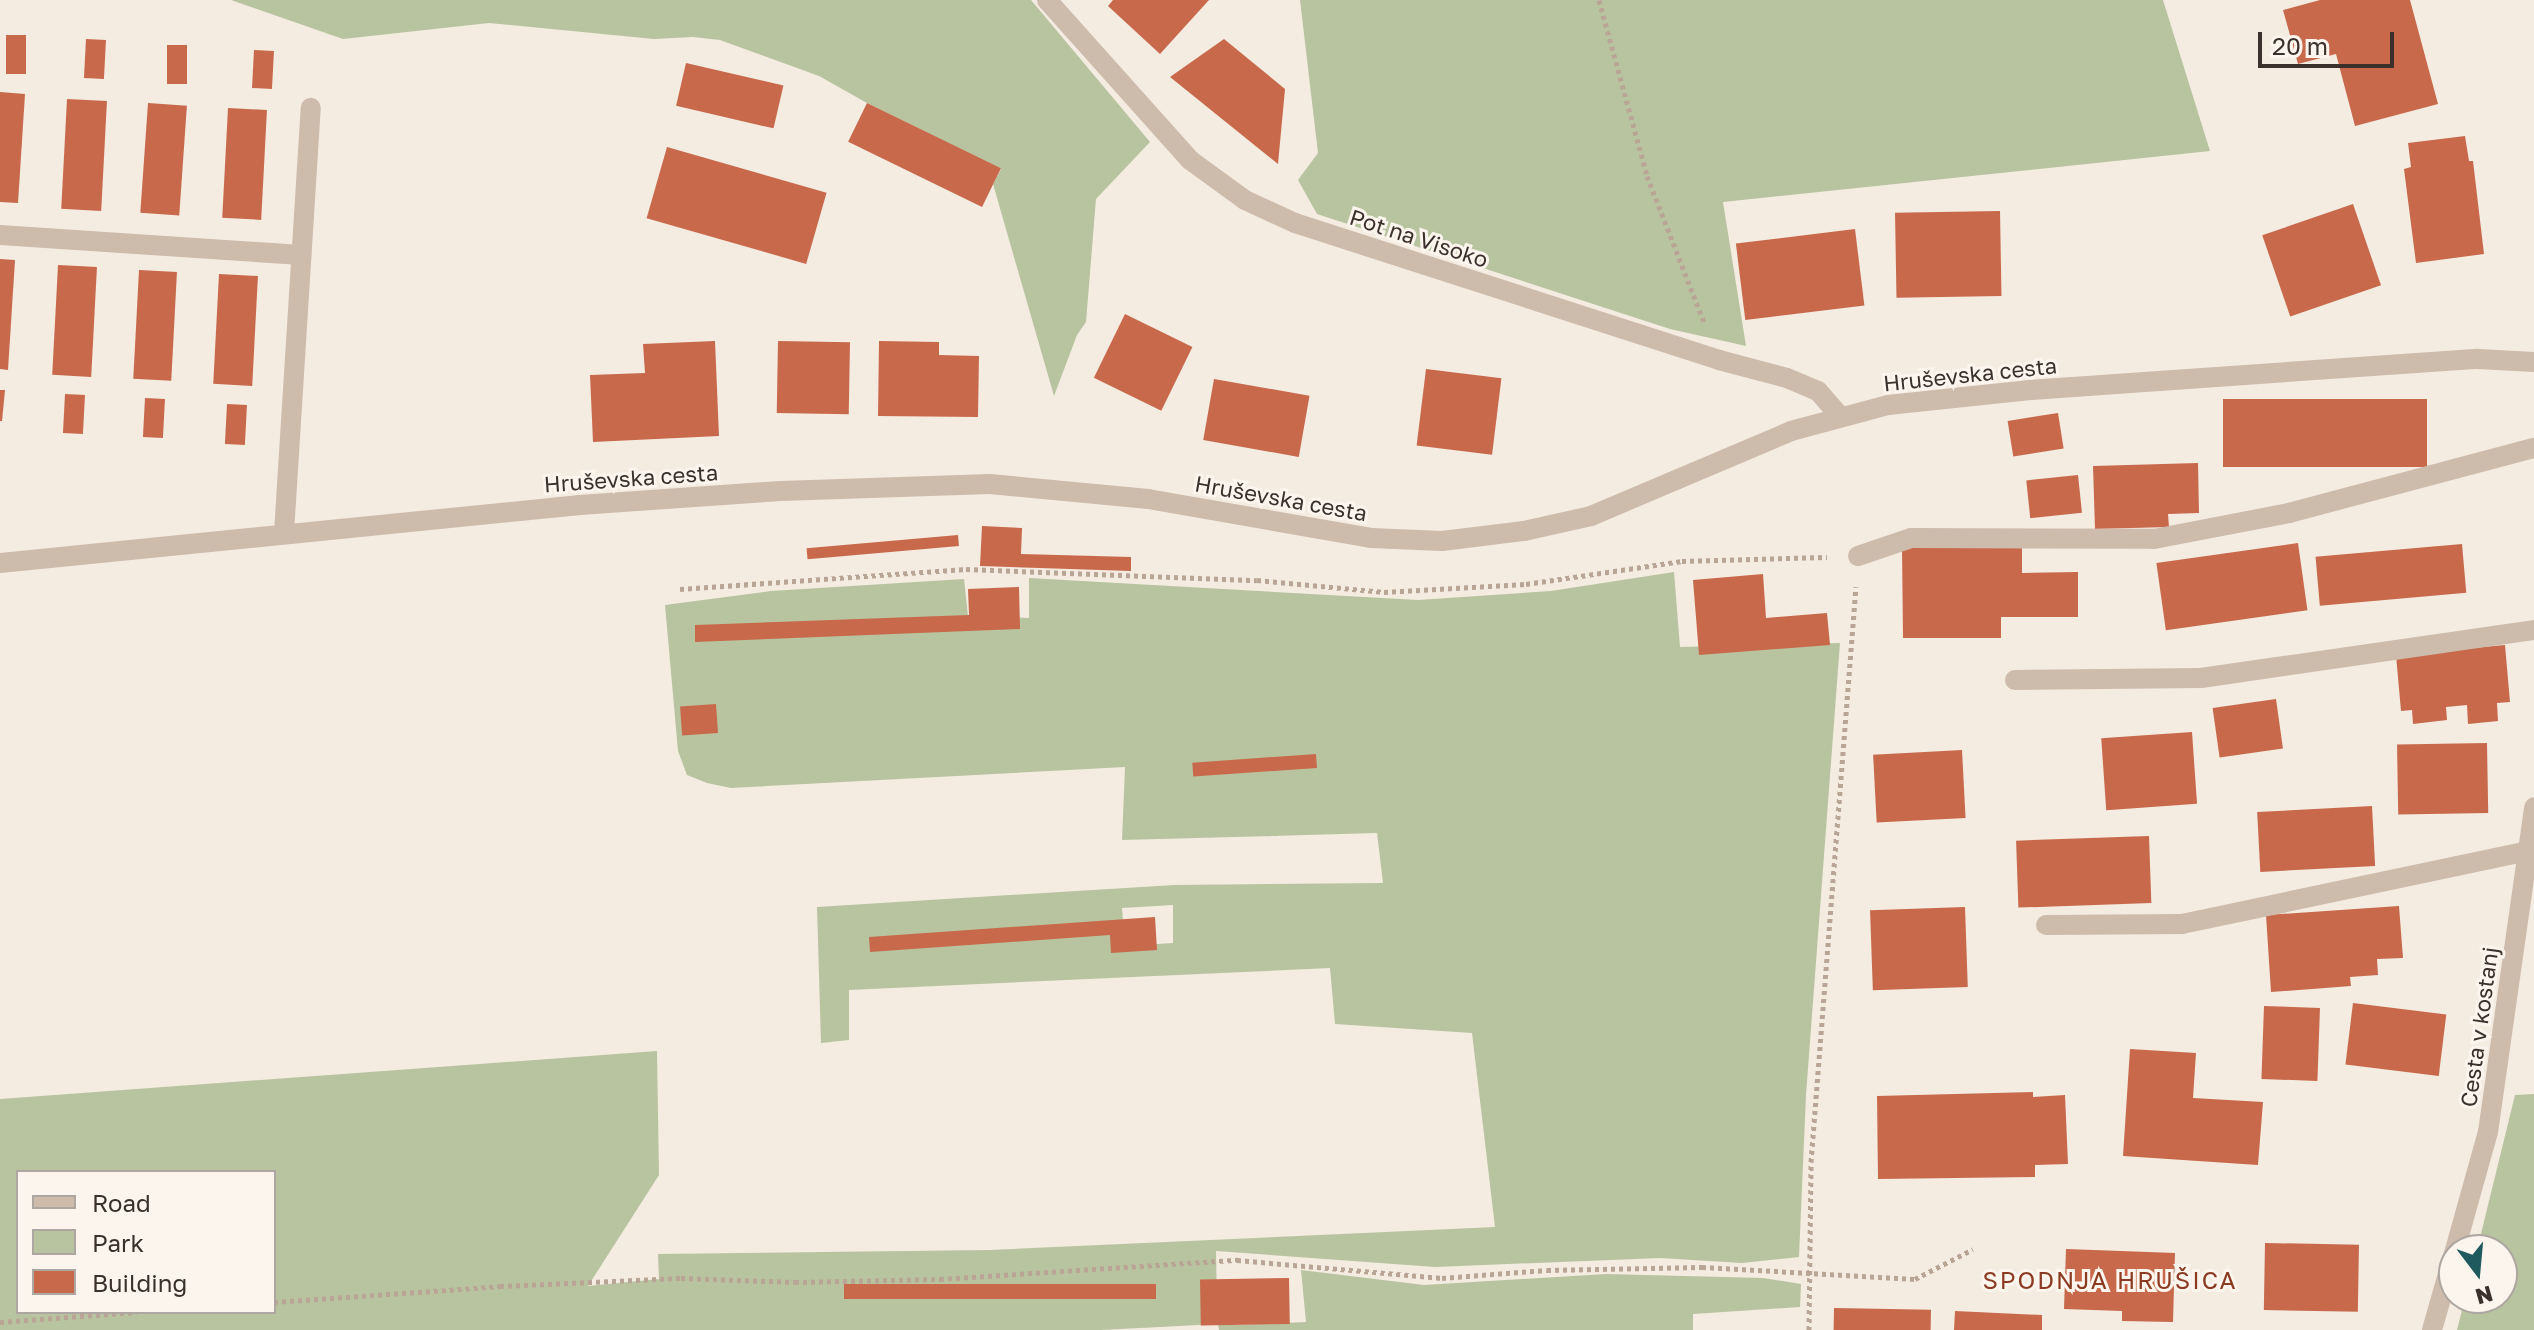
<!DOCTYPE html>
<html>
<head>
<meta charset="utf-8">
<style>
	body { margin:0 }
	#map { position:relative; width:2534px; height:1330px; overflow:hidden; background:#f4ebe1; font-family:"Golos Text",sans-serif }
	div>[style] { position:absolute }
	.green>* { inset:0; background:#b8c4a0 }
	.building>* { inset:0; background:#c8694b; transform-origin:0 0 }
	.path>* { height:5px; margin-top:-2.5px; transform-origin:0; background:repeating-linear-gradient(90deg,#b9a596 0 4px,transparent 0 8px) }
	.minor>* { height:20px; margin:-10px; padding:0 10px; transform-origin:10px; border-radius:10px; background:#cdbbac }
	span { translate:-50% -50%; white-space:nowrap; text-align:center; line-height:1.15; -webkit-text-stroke:6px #fbf5ee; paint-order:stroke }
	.street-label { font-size:22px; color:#3b302b }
	.neighbourhood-label { font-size:24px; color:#8c3b22; letter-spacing:2px }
	.legend { position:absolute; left:16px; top:1170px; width:260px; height:144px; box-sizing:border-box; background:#fbf5ee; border:2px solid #aea6a0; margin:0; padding:10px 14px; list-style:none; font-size:24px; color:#3b302b }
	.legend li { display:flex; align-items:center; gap:16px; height:40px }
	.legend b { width:40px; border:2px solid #aea6a0 }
	.north { position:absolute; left:2438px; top:1234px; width:80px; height:80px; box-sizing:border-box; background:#fbf5ee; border:2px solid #aea6a0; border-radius:50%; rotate:164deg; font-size:22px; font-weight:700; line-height:32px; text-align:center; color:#3b302b }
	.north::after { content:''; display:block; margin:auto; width:28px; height:36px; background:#1f5a5e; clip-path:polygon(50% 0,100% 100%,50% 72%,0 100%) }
	.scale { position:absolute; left:2258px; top:32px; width:136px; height:36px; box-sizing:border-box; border:4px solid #3b302b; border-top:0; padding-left:10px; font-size:24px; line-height:28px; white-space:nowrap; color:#3b302b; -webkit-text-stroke:6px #fbf5ee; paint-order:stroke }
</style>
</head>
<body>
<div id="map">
	<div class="green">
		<i style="clip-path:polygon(231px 0,1031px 0,1150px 142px,1096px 199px,1086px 322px,1077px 335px,1054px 396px,993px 184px,1001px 169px,867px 103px,819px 76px,720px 40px,693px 37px,654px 39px,489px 23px,343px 39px)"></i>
		<i style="clip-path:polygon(1300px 0,2163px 0,2210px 151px,1723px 202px,1746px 346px,1670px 329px,1317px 214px,1298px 180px,1318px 153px)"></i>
		<i style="clip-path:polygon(evenodd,1674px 572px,1680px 647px,1840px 643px,1806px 1095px,1799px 1257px,1742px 1263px,1660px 1258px,1435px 1267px,1216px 1251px,1217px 1307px,1235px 1325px,1306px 1322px,1301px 1270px,1424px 1285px,1606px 1274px,1763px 1278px,1801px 1284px,1800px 1307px,1693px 1314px,1693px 1330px,1219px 1330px,1218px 1324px,1101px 1330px,0 1330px,0 1099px,657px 1051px,659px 1175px,588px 1286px,659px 1279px,658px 1254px,990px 1250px,1495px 1227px,1472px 1033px,1335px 1024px,1330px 968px,849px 990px,849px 1040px,821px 1043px,817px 907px,1174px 885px,1383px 883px,1377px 833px,1122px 840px,1125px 767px,731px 788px,707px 783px,687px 775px,678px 751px,665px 605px,771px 591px,964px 579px,968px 616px,1029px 618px,1029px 578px,1418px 600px,1551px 591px,1674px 572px,1173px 905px,1173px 943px,1125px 946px,1122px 908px,1173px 905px,1674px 572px,18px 1172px,274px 1172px,274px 1312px,18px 1312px,18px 1172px)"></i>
		<i style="clip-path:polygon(2534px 1094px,2534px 1330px,2457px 1330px,2465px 1298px,2502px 1298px,2502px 1250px,2477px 1250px,2515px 1095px)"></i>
	</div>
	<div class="building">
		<i style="clip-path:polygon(1113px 0,1209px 0,1160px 54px,1108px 6px)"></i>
		<i style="clip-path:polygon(2320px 0,2410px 0,2438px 104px,2355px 126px,2336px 54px,2298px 64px,2283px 10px)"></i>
		<i style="left:6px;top:35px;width:20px;height:39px"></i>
		<i style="left:86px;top:39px;width:20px;height:39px;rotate:3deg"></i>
		<i style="clip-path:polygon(1224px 39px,1285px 89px,1278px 164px,1170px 77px)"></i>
		<i style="left:167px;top:45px;width:20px;height:39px"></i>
		<i style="left:254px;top:50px;width:20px;height:38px;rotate:3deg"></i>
		<i style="left:686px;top:63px;width:100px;height:44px;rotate:13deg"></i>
		<i style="clip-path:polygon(0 92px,25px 94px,18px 203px,0 202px)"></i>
		<i style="left:67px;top:99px;width:40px;height:110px;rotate:3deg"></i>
		<i style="left:148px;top:103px;width:39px;height:110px;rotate:4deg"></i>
		<i style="left:867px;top:103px;width:149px;height:43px;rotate:26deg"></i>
		<i style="left:228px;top:108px;width:39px;height:110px;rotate:3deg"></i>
		<i style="clip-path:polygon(2465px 136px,2469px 161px,2473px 161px,2484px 254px,2416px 263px,2404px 169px,2411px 167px,2408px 143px)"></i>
		<i style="left:667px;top:147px;width:166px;height:74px;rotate:16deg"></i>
		<i style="left:2353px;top:204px;width:86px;height:96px;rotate:71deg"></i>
		<i style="left:2000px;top:211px;width:85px;height:105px;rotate:89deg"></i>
		<i style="left:1855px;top:229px;width:77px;height:120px;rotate:83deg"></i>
		<i style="clip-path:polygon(0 259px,15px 260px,8px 370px,0 369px)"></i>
		<i style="left:58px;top:265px;width:39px;height:110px;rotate:3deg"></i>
		<i style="left:139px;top:270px;width:38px;height:109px;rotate:3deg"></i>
		<i style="left:219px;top:274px;width:39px;height:110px;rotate:3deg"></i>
		<i style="left:1125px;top:314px;width:75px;height:71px;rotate:26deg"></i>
		<i style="clip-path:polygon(715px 341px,719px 436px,593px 442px,590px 375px,645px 373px,643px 344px)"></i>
		<i style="left:778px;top:341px;width:72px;height:72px;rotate:1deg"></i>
		<i style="clip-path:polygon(879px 341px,939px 342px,939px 355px,979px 356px,978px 417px,878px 416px)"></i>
		<i style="left:1426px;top:369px;width:76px;height:77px;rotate:7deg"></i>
		<i style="left:1214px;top:379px;width:97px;height:62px;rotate:10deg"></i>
		<i style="clip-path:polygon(0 390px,5px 390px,2px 421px,0 421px)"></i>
		<i style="left:65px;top:394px;width:20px;height:39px;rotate:3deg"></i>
		<i style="left:145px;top:398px;width:20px;height:39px;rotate:3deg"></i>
		<i style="left:2223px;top:399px;width:204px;height:68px"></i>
		<i style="left:227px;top:404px;width:20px;height:40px;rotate:3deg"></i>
		<i style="left:2058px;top:413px;width:36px;height:51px;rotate:81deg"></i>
		<i style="clip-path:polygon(2198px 463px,2199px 513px,2168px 514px,2169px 527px,2095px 529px,2093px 466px)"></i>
		<i style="left:2078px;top:475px;width:38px;height:52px;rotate:84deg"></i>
		<i style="clip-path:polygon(982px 526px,1022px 528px,1021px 554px,1131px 557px,1131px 571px,980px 566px)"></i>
		<i style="left:958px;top:535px;width:11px;height:152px;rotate:85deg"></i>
		<i style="left:2298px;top:543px;width:68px;height:143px;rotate:82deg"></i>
		<i style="left:2462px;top:544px;width:49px;height:147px;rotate:85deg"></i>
		<i style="clip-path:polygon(1902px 548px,2022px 548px,2022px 573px,2078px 572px,2078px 617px,2001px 617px,2001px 638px,1903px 638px)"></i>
		<i style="clip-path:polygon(1763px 574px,1766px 618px,1827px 613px,1830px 645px,1699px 655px,1693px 580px)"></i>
		<i style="clip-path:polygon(1019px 587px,1020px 629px,695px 642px,695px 625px,969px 615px,968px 589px)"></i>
		<i style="clip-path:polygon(2505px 645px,2510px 702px,2497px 703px,2498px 721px,2468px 724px,2467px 705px,2446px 707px,2447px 720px,2413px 724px,2412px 710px,2401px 711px,2396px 655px)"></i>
		<i style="left:2276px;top:699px;width:50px;height:64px;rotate:82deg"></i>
		<i style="left:716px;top:704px;width:29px;height:36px;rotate:86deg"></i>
		<i style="left:2192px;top:732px;width:72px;height:91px;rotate:86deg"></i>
		<i style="left:2487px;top:743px;width:70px;height:90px;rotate:89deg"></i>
		<i style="left:1962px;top:750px;width:68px;height:89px;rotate:87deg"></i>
		<i style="left:1316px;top:754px;width:14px;height:124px;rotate:86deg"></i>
		<i style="left:2372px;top:806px;width:60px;height:115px;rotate:87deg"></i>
		<i style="left:2149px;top:836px;width:67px;height:133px;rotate:88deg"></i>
		<i style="clip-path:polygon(2399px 906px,2403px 958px,2377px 959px,2378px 975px,2350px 977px,2351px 986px,2271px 992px,2266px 915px)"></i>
		<i style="left:1965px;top:907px;width:80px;height:95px;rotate:88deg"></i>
		<i style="clip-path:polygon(1155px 917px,1157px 950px,1111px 953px,1110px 935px,870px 952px,869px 937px)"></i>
		<i style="left:2353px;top:1003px;width:94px;height:62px;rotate:7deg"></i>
		<i style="left:2264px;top:1006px;width:56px;height:73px;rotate:2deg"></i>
		<i style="clip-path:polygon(2130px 1049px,2196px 1053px,2193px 1098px,2263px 1102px,2258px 1165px,2123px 1156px)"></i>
		<i style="clip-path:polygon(2033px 1092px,2033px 1097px,2065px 1095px,2068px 1164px,2035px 1165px,2035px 1177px,1878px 1179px,1877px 1096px)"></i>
		<i style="left:2265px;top:1243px;width:94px;height:67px;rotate:1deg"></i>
		<i style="clip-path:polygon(2066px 1249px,2175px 1253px,2173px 1322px,2122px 1321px,2122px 1311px,2064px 1309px)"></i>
		<i style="left:1289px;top:1278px;width:46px;height:89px;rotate:89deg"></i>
		<i style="left:1156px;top:1284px;width:15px;height:312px;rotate:90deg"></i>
		<i style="left:1834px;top:1308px;width:97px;height:22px;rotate:1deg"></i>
		<i style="clip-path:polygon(1955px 1311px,2042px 1315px,2042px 1330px,1954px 1330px)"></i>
	</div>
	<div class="path">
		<i style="left:1599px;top:0;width:182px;rotate:74.7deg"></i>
		<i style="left:1647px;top:176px;width:157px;rotate:68.7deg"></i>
		<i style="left:680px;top:589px;width:287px;rotate:-4deg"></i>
		<i style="left:966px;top:569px;width:291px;rotate:2.2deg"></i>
		<i style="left:1257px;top:580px;width:128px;rotate:5.4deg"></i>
		<i style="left:1384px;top:592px;width:142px;rotate:-3.2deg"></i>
		<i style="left:1526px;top:584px;width:158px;rotate:-8.4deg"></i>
		<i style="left:1682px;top:561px;width:145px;rotate:-1.6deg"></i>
		<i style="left:274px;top:1302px;width:227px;rotate:-4deg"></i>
		<i style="left:500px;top:1286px;width:181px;rotate:-2.5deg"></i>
		<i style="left:681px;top:1278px;width:114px;rotate:2deg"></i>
		<i style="left:795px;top:1282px;width:145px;rotate:-1.2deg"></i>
		<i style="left:940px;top:1279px;width:298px;rotate:-3.7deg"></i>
		<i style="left:1237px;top:1260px;width:206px;rotate:5deg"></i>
		<i style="left:1442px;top:1278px;width:105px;rotate:-4.4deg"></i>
		<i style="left:1547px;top:1270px;width:155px;rotate:-1.1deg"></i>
		<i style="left:1702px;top:1267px;width:213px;rotate:3.2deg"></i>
		<i style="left:1915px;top:1279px;width:65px;rotate:-27.3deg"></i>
		<i style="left:0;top:1322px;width:137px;rotate:-4.2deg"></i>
		<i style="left:1809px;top:1330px;width:168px;rotate:-89.3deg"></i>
		<i style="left:1811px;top:1162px;width:577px;rotate:-85.53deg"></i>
	</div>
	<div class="minor">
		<i style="left:1047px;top:0;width:215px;rotate:48.2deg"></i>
		<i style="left:1190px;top:160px;width:68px;rotate:36deg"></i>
		<i style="left:1245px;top:200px;width:55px;rotate:24.7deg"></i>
		<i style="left:1295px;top:223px;width:446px;rotate:17.9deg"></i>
		<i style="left:1719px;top:360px;width:70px;rotate:14.8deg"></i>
		<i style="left:1787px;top:378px;width:34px;rotate:23deg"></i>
		<i style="left:1818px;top:391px;width:33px;rotate:49deg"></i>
		<i style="left:0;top:235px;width:302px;rotate:3.8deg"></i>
		<i style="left:284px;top:533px;width:426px;rotate:-86.4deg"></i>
		<i style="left:1858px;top:556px;width:56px;rotate:-18.8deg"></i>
		<i style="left:1911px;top:538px;width:243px;rotate:0.2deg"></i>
		<i style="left:2154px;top:539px;width:137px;rotate:-10.9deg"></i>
		<i style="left:2289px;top:513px;width:253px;rotate:-14.9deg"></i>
		<i style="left:0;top:563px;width:583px;rotate:-5.71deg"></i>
		<i style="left:580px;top:505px;width:201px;rotate:-4deg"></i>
		<i style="left:781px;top:491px;width:209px;rotate:-1.9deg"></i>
		<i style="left:990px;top:484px;width:159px;rotate:5.4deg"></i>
		<i style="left:1148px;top:499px;width:226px;rotate:9.9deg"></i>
		<i style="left:1371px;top:538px;width:71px;rotate:2.4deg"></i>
		<i style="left:1442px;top:541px;width:83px;rotate:-7deg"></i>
		<i style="left:1524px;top:531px;width:69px;rotate:-12.6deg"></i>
		<i style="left:1591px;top:516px;width:217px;rotate:-23deg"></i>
		<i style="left:1791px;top:431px;width:100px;rotate:-15deg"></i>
		<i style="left:1888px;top:405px;width:143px;rotate:-6deg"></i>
		<i style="left:2030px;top:390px;width:449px;rotate:-4deg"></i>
		<i style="left:2478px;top:359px;width:56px;rotate:3.1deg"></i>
		<i style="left:2015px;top:680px;width:186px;rotate:-0.6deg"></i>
		<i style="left:2201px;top:678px;width:336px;rotate:-8.2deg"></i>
		<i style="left:2046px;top:925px;width:136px;rotate:-0.4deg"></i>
		<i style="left:2182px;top:924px;width:355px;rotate:-11.9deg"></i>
		<i style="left:2455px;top:1250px;width:123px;rotate:-74.4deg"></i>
		<i style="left:2488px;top:1132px;width:328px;rotate:-81.9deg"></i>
		<i style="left:2432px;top:1330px;width:80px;rotate:-74.1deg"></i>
	</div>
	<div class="street-label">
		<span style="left:1419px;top:238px;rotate:18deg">Pot na Visoko</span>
		<span style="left:1970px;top:374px;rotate:-6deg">Hruševska cesta</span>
		<span style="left:631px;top:478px;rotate:-4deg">Hruševska cesta</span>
		<span style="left:1281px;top:498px;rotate:10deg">Hruševska cesta</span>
		<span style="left:2479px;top:1027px;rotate:-82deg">Cesta v kostanj</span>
	</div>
	<div class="neighbourhood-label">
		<span style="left:2110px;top:1280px">SPODNJA HRUŠICA</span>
	</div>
	<ul class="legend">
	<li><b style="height:10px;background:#cdbbac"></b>Road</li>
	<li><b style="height:22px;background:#b8c4a0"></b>Park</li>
	<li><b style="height:22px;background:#c8694b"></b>Building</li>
	</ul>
	<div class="north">N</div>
	<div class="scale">20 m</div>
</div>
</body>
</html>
